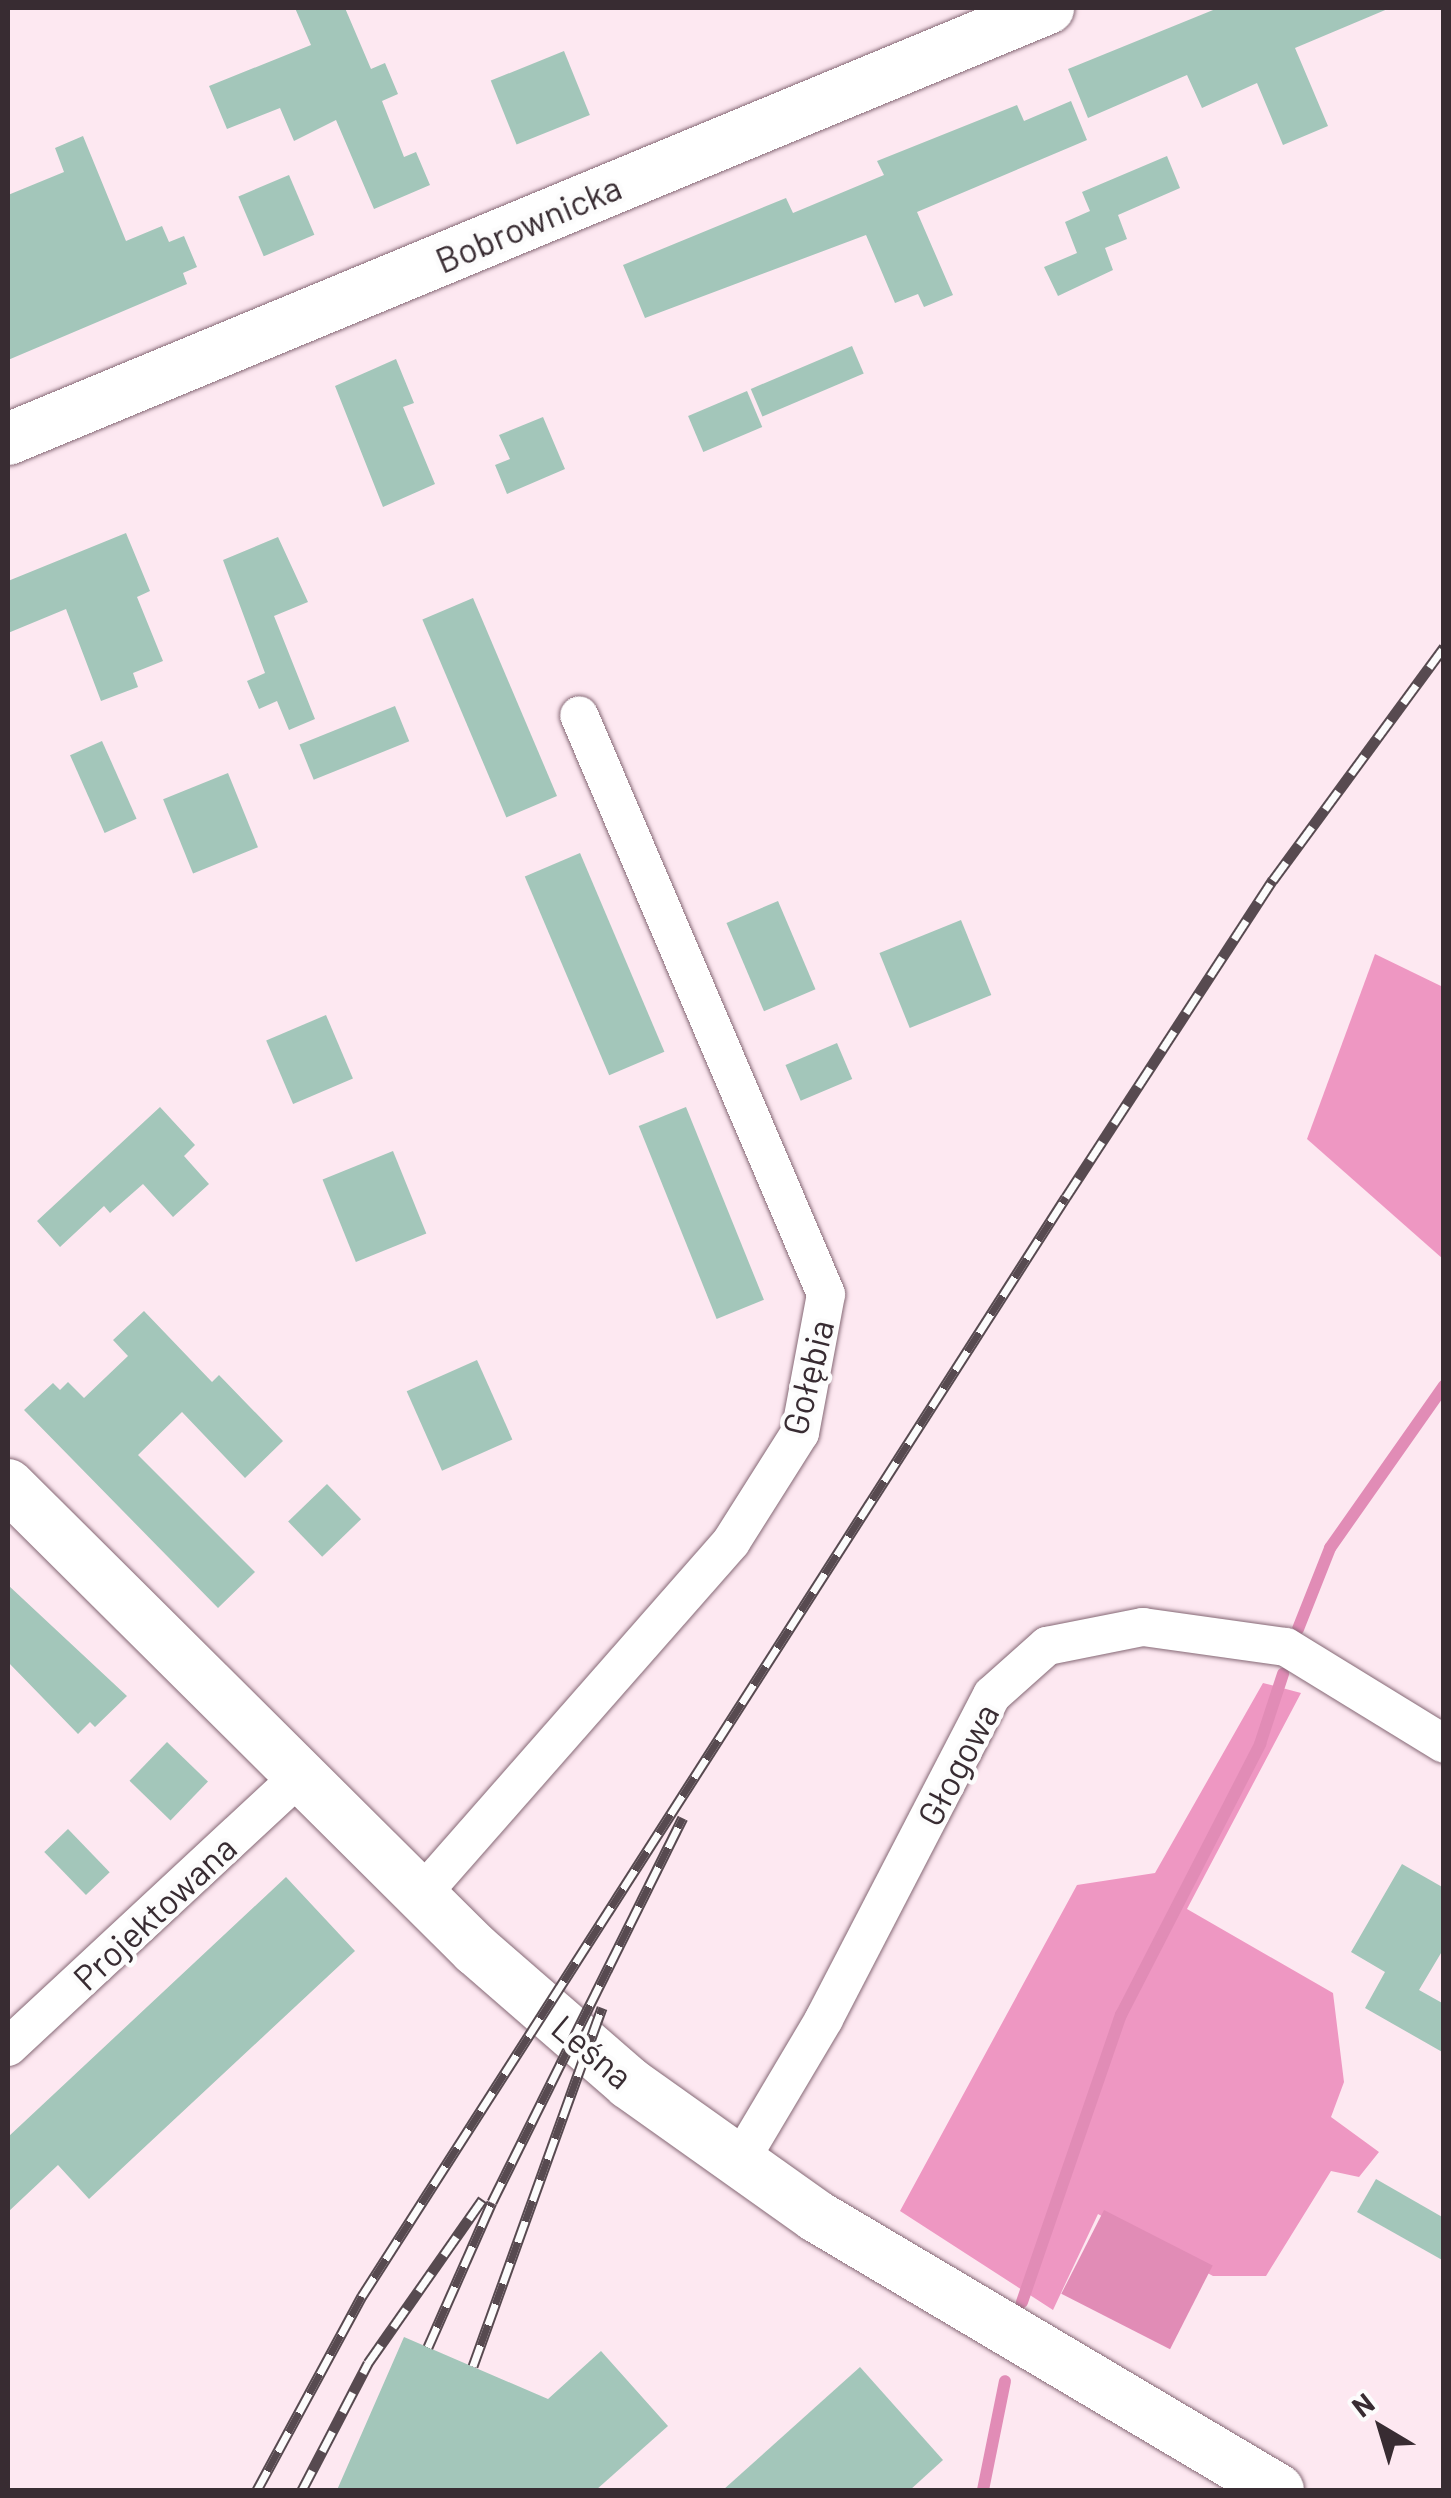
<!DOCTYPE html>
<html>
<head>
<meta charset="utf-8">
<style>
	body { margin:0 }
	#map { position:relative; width:1451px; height:2498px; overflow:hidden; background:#fde8f1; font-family:Barlow,sans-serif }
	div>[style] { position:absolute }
	.forest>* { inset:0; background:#ee97c2 }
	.water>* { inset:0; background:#e18cb6; transform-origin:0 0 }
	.stream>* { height:12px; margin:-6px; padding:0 6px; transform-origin:6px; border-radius:6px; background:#e18cb6 }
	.building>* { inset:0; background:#a3c6ba; transform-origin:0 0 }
	.roads { filter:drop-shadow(0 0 2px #856875) drop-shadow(0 0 2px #856875) }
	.street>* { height:38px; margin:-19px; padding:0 19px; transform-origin:19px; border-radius:19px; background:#fff }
	.secondary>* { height:52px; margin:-26px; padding:0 26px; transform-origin:26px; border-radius:26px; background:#fff }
	.rail>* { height:11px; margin-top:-5.5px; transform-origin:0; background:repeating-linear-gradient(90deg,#fcfcfc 0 22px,#574a50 0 44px); box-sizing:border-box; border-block:2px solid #574a50 }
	span { translate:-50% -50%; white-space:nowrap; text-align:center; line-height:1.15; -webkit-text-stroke:9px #fcfcfc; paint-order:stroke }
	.street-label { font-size:35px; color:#382c32 }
	.frame { position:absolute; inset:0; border:10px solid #382c32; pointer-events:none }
	.north { position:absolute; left:1331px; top:2378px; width:100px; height:100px; -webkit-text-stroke:8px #fcfcfc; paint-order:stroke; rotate:322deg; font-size:28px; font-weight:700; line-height:40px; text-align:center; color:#382c32 }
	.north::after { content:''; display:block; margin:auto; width:35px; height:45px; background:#382c32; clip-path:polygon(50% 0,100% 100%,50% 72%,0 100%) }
</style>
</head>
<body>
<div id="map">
	<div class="forest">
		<i style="clip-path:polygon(1375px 954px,1443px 987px,1443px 1259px,1307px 1139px)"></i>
		<i style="clip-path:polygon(1263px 1683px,1301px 1693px,1187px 1909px,1333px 1993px,1344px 2082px,1331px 2117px,1379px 2152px,1359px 2177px,1331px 2171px,1266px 2276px,1213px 2276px,1098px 2214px,1053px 2310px,900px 2211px,1077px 1885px,1155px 1873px)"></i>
	</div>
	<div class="water">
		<i style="left:1104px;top:2210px;width:122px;height:94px;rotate:27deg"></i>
	</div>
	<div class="stream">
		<i style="left:1298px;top:1629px;width:87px;rotate:-68.4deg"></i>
		<i style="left:1330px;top:1548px;width:198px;rotate:-54.9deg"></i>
		<i style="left:1022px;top:2302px;width:304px;rotate:-71deg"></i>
		<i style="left:1121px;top:2015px;width:305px;rotate:-62.8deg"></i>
		<i style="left:1260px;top:1744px;width:74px;rotate:-71.8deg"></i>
		<i style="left:983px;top:2490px;width:111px;rotate:-78.6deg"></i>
	</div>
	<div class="building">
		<i style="clip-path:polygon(295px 8px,345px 8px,371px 69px,385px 63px,398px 94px,382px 101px,404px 157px,416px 152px,430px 185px,374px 209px,336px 120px,294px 141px,280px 108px,227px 129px,209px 86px,311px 45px)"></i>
		<i style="clip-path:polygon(1218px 8px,1390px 8px,1295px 48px,1328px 126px,1283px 145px,1257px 83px,1202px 108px,1187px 75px,1088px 118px,1068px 69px)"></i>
		<i style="left:564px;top:51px;width:69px;height:79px;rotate:68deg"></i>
		<i style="clip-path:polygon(1071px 101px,1087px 140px,917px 212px,953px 295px,924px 307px,918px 294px,895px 303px,866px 235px,645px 318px,623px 265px,786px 198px,793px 213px,884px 175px,877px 161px,1017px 105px,1024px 121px)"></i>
		<i style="clip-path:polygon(83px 136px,126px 241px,162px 226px,169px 242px,184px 236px,197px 267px,183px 273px,187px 284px,8px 360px,8px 195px,64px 172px,55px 148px)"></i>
		<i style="clip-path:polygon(1167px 156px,1180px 188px,1118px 215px,1127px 239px,1105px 248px,1113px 270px,1058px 296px,1044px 267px,1077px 253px,1065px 222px,1090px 211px,1082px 192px)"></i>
		<i style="left:289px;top:175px;width:65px;height:55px;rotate:67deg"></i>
		<i style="left:852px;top:346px;width:30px;height:110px;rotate:67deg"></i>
		<i style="clip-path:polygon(396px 359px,414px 403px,403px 407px,435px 484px,383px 507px,335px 386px)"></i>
		<i style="left:747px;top:391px;width:39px;height:64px;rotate:67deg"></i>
		<i style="clip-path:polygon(543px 417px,565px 469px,507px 494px,495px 465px,510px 459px,499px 435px)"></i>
		<i style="clip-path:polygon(126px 533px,150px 591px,137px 597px,163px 661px,133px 673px,138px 687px,101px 701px,66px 609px,8px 633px,8px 581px)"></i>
		<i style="clip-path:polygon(278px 537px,308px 602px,274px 616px,315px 719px,289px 730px,277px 701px,259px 709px,247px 681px,265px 673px,223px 560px)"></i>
		<i style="left:473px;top:598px;width:215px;height:55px;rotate:67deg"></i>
		<i style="left:395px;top:706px;width:38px;height:103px;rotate:68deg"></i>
		<i style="left:102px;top:741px;width:85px;height:35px;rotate:66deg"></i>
		<i style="left:228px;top:773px;width:80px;height:70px;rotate:68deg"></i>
		<i style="left:580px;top:853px;width:216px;height:60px;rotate:67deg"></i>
		<i style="left:778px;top:901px;width:96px;height:56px;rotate:67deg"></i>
		<i style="left:961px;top:920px;width:81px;height:88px;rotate:68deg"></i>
		<i style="left:326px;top:1015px;width:69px;height:65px;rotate:67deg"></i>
		<i style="left:837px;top:1043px;width:39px;height:56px;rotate:67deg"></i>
		<i style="clip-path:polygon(160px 1107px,195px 1145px,184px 1156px,209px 1184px,173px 1217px,143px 1184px,110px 1213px,104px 1206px,60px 1247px,37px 1221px)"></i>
		<i style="left:686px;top:1107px;width:208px;height:51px;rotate:68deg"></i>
		<i style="left:393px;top:1151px;width:89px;height:76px;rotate:68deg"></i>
		<i style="clip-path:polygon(144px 1311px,212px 1382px,219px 1375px,283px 1441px,245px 1478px,182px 1412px,138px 1455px,255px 1572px,218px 1608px,24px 1410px,53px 1383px,60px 1390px,68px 1382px,84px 1398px,128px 1356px,113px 1340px)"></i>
		<i style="left:477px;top:1360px;width:87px;height:77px;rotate:66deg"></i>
		<i style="left:327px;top:1484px;width:49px;height:54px;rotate:46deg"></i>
		<i style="clip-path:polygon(8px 1585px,127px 1696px,95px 1727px,90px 1722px,78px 1734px,8px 1662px)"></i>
		<i style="left:167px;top:1742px;width:57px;height:54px;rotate:44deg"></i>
		<i style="left:68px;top:1829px;width:60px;height:33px;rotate:46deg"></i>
		<i style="clip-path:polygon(1402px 1864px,1444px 1888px,1444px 1948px,1419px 1990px,1444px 2004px,1444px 2053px,1365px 2008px,1385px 1972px,1351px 1952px)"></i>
		<i style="clip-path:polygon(286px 1877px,355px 1951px,89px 2199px,58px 2165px,8px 2212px,8px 2137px)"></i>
		<i style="clip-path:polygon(1376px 2179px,1444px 2218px,1444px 2261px,1357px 2212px)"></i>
		<i style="clip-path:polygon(404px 2337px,548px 2399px,601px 2351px,668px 2426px,596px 2490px,337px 2490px)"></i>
		<i style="clip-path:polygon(860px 2367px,943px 2460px,910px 2490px,723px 2490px)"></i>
	</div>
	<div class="roads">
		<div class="street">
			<i style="left:421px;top:1895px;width:470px;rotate:-48.7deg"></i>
			<i style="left:731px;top:1542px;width:129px;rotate:-57.7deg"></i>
			<i style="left:800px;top:1433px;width:141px;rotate:-79.4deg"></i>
			<i style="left:826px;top:1294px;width:629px;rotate:-113.1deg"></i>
			<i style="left:8px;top:2047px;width:398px;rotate:-42.9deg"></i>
			<i style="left:738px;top:2164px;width:169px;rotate:-59.3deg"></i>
			<i style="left:824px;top:2019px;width:365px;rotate:-62.6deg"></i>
			<i style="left:992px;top:1695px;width:74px;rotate:-41.7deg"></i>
			<i style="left:1047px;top:1646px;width:98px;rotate:-11.2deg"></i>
			<i style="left:1143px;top:1627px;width:144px;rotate:8deg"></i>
			<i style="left:1286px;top:1647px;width:185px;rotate:31.5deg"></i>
		</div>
		<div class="secondary">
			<i style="left:8px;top:439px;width:1126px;rotate:-22.51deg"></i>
			<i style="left:8px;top:1485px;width:660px;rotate:44.82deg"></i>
			<i style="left:476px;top:1950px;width:203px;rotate:41deg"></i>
			<i style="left:629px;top:2083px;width:229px;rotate:35.4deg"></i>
			<i style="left:816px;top:2216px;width:537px;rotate:30.67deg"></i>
		</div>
	</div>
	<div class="rail">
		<i style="left:428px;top:2347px;width:158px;rotate:-66.2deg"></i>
		<i style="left:492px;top:2202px;width:429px;rotate:-63.6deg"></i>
		<i style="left:473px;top:2366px;width:381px;rotate:-70.2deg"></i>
		<i style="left:257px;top:2490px;width:221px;rotate:-61.6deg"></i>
		<i style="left:362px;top:2296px;width:1305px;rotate:-57.36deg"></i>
		<i style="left:1066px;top:1197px;width:379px;rotate:-56.9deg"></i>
		<i style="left:1273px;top:880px;width:289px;rotate:-53.7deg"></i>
		<i style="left:302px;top:2490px;width:143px;rotate:-62.5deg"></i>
		<i style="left:368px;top:2363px;width:200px;rotate:-55deg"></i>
	</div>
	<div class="street-label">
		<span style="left:528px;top:223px;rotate:-23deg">Bobrownicka</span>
		<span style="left:807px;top:1377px;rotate:-76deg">Gołębia</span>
		<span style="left:957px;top:1764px;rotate:-62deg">Głogowa</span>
		<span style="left:154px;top:1912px;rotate:-43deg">Projektowana</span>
		<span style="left:593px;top:2051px;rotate:40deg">Leśna</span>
	</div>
	<div class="frame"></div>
	<div class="north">N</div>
</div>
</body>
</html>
